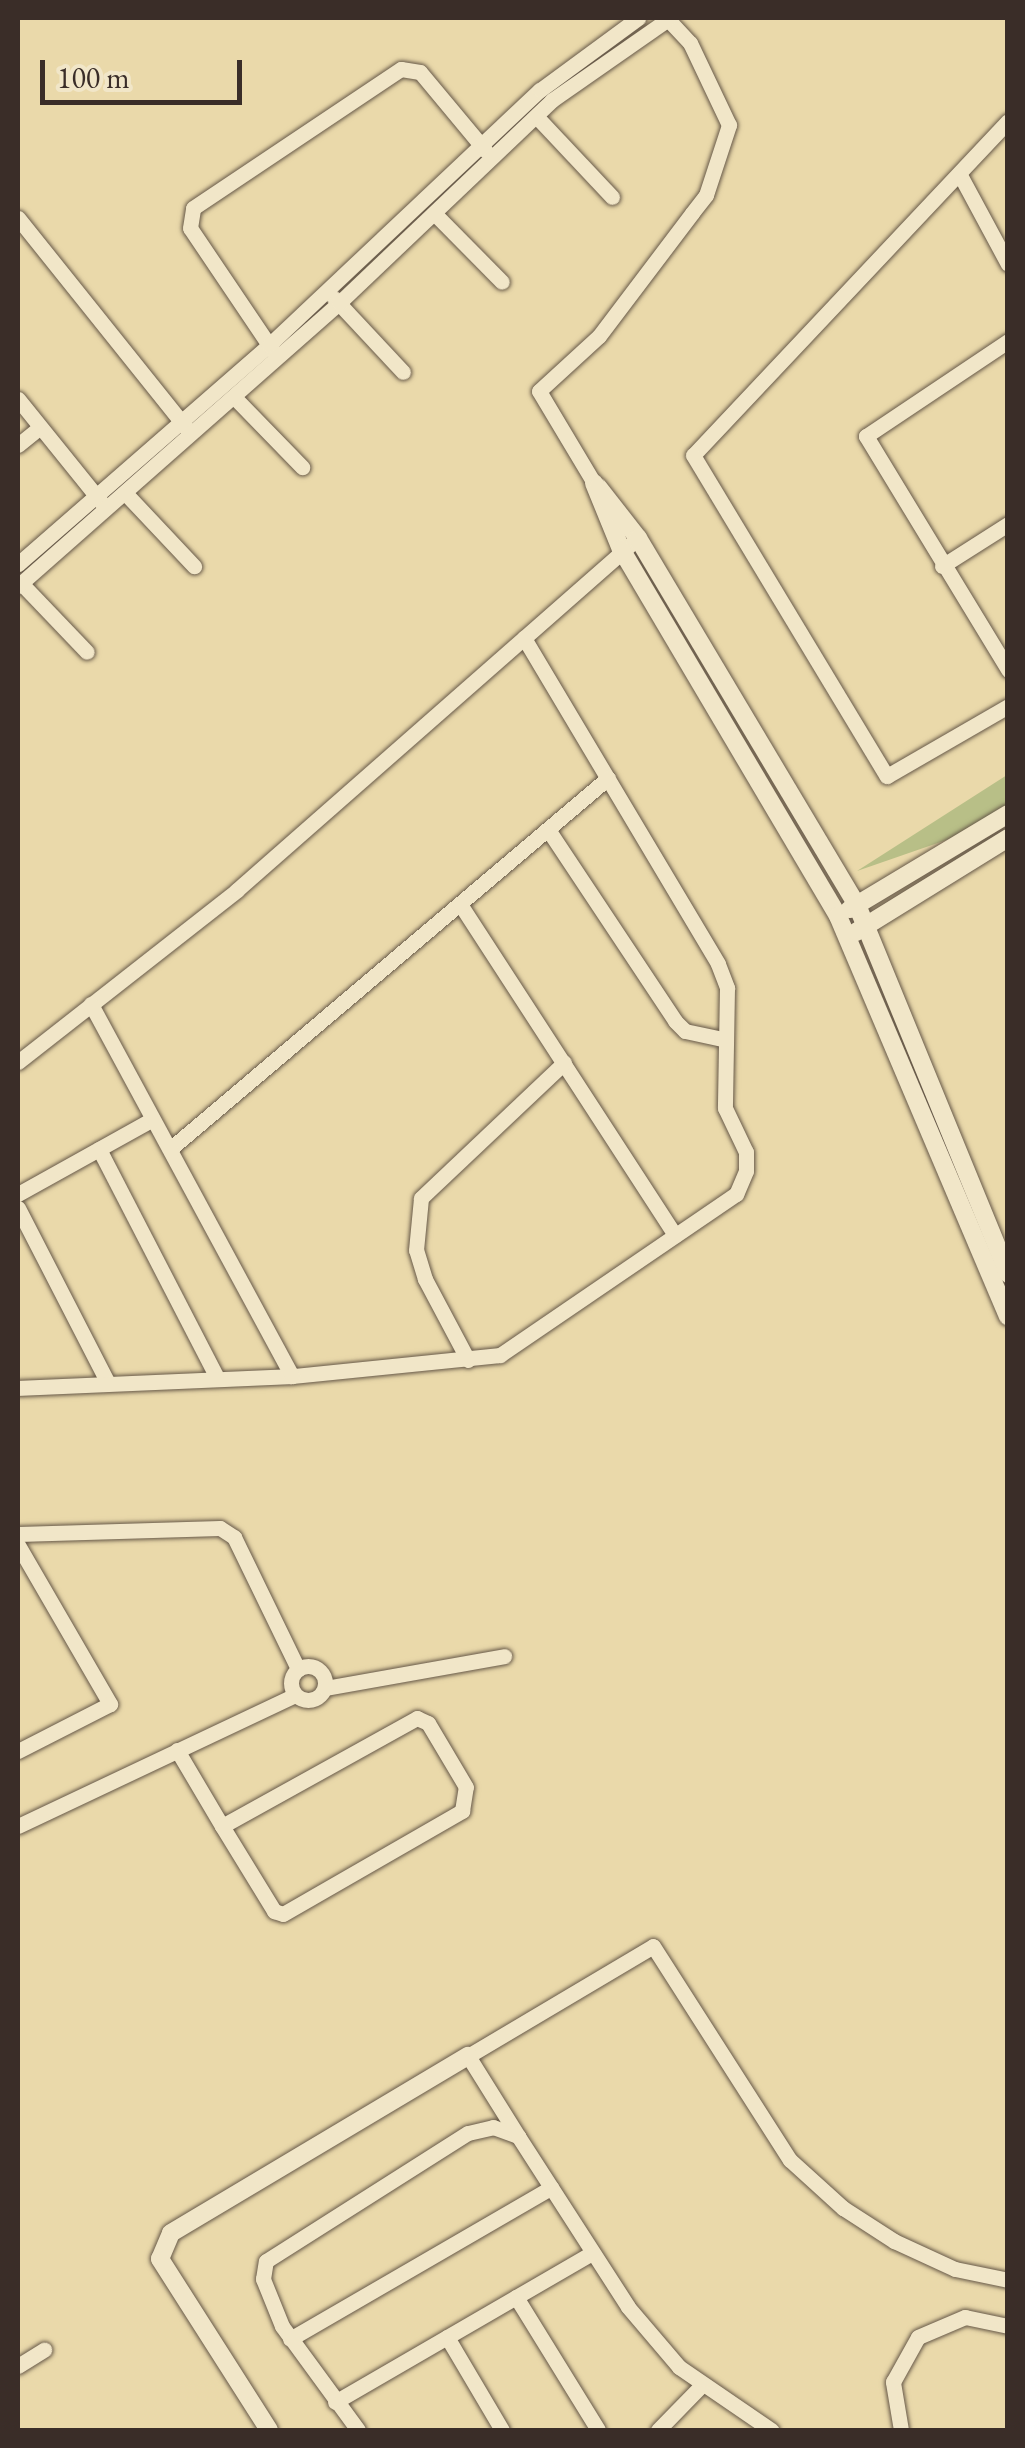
<!DOCTYPE html>
<html>
<head>
<meta charset="utf-8">
<style>
	body { margin:0 }
	#map { position:relative; width:1025px; height:2448px; overflow:hidden; background:#ead9aa; font-family:"EB Garamond",serif }
	div>[style] { position:absolute }
	.green>* { inset:0; background:#b8bf87 }
	.roads { filter:drop-shadow(0 0 2px #665848) drop-shadow(0 0 2px #665848) }
	.minor>* { height:15px; margin:-7.5px; padding:0 7.5px; transform-origin:7.5px; border-radius:7.5px; background:#f1e6c8 }
	.minor>.ring { margin:-7.5px; padding:0; box-sizing:content-box; background:none; border:15px solid #f1e6c8; border-radius:50% }
	.tertiary>* { height:18px; margin:-9px; padding:0 9px; transform-origin:9px; border-radius:9px; background:#f1e6c8 }
	span { translate:-50% -50%; white-space:nowrap; text-align:center; line-height:1.15; -webkit-text-stroke:10px #f1e6c8; paint-order:stroke }
	.frame { position:absolute; inset:0; border:20px solid #3a2d28; pointer-events:none }
	.scale { position:absolute; left:40px; top:60px; width:202px; height:45px; box-sizing:border-box; border:5px solid #3a2d28; border-top:0; padding-left:12px; font-size:30px; line-height:35px; white-space:nowrap; color:#3a2d28; -webkit-text-stroke:8px #f1e6c8; paint-order:stroke }
</style>
</head>
<body>
<div id="map">
	<div class="green">
		<i style="clip-path:polygon(1007px 775px,1007px 819px,857px 871px)"></i>
	</div>
	<div class="roads">
		<div class="minor">
			<i style="left:536px;top:116px;width:111px;rotate:46.8deg"></i>
			<i style="left:1008px;top:121px;width:459px;rotate:133.3deg"></i>
			<i style="left:693px;top:455px;width:375px;rotate:58.9deg"></i>
			<i style="left:887px;top:776px;width:140px;rotate:-30deg"></i>
			<i style="left:960px;top:175px;width:101px;rotate:61.7deg"></i>
			<i style="left:435px;top:214px;width:95px;rotate:45.4deg"></i>
			<i style="left:18px;top:218px;width:270px;rotate:51.3deg"></i>
			<i style="left:334px;top:298px;width:101px;rotate:47deg"></i>
			<i style="left:1008px;top:341px;width:171px;rotate:146.2deg"></i>
			<i style="left:866px;top:436px;width:274px;rotate:58.7deg"></i>
			<i style="left:273px;top:351px;width:148px;rotate:-124deg"></i>
			<i style="left:190px;top:228px;width:20px;rotate:-81deg"></i>
			<i style="left:193px;top:208px;width:250px;rotate:-33.8deg"></i>
			<i style="left:401px;top:69px;width:19px;rotate:9deg"></i>
			<i style="left:420px;top:72px;width:102px;rotate:50.2deg"></i>
			<i style="left:234px;top:397px;width:98px;rotate:45.8deg"></i>
			<i style="left:18px;top:399px;width:134px;rotate:51.1deg"></i>
			<i style="left:18px;top:445px;width:27px;rotate:-39deg"></i>
			<i style="left:594px;top:483px;width:107px;rotate:-120.9deg"></i>
			<i style="left:539px;top:391px;width:81px;rotate:-42.5deg"></i>
			<i style="left:599px;top:336px;width:154px;rotate:-52.9deg"></i>
			<i style="left:692px;top:213px;width:23px;rotate:-52deg"></i>
			<i style="left:706px;top:195px;width:74px;rotate:-71.8deg"></i>
			<i style="left:729px;top:125px;width:91px;rotate:-115.4deg"></i>
			<i style="left:690px;top:43px;width:34px;rotate:-133deg"></i>
			<i style="left:127px;top:495px;width:98px;rotate:46.7deg"></i>
			<i style="left:18px;top:564px;width:333px;rotate:-41.1deg"></i>
			<i style="left:269px;top:345px;width:372px;rotate:-43.3deg"></i>
			<i style="left:540px;top:90px;width:122px;rotate:-36.3deg"></i>
			<i style="left:942px;top:566px;width:78px;rotate:-32.5deg"></i>
			<i style="left:21px;top:583px;width:95px;rotate:46.3deg"></i>
			<i style="left:18px;top:586px;width:428px;rotate:-41.4deg"></i>
			<i style="left:339px;top:303px;width:294px;rotate:-43.6deg"></i>
			<i style="left:552px;top:100px;width:141px;rotate:-34.9deg"></i>
			<i style="left:524px;top:638px;width:152px;rotate:-41.3deg"></i>
			<i style="left:549px;top:831px;width:228px;rotate:56.4deg"></i>
			<i style="left:675px;top:1021px;width:14px;rotate:45deg"></i>
			<i style="left:685px;top:1031px;width:40px;rotate:12deg"></i>
			<i style="left:460px;top:904px;width:395px;rotate:57deg"></i>
			<i style="left:18px;top:1062px;width:278px;rotate:-38.1deg"></i>
			<i style="left:237px;top:890px;width:382px;rotate:-41.3deg"></i>
			<i style="left:524px;top:638px;width:379px;rotate:59.2deg"></i>
			<i style="left:718px;top:964px;width:26px;rotate:69deg"></i>
			<i style="left:727px;top:988px;width:120px;rotate:91deg"></i>
			<i style="left:725px;top:1108px;width:49px;rotate:64.5deg"></i>
			<i style="left:746px;top:1152px;width:19px;rotate:90deg"></i>
			<i style="left:746px;top:1171px;width:25px;rotate:113deg"></i>
			<i style="left:736px;top:1194px;width:286px;rotate:145.7deg"></i>
			<i style="left:500px;top:1355px;width:209px;rotate:174.2deg"></i>
			<i style="left:99px;top:1149px;width:255px;rotate:62.7deg"></i>
			<i style="left:170px;top:1149px;width:574px;rotate:-40.27deg"></i>
			<i style="left:18px;top:1194px;width:154px;rotate:-29.1deg"></i>
			<i style="left:18px;top:1208px;width:197px;rotate:62.8deg"></i>
			<i style="left:468px;top:1360px;width:92px;rotate:-118deg"></i>
			<i style="left:425px;top:1279px;width:30px;rotate:-107deg"></i>
			<i style="left:416px;top:1250px;width:52px;rotate:-84.5deg"></i>
			<i style="left:421px;top:1198px;width:197px;rotate:-43.4deg"></i>
			<i style="left:18px;top:1388px;width:274px;rotate:-2.5deg"></i>
			<i style="left:292px;top:1376px;width:423px;rotate:-118.4deg"></i>
			<i style="left:18px;top:1534px;width:202px;rotate:-1.7deg"></i>
			<i style="left:220px;top:1528px;width:17px;rotate:33deg"></i>
			<i style="left:234px;top:1537px;width:147px;rotate:64.1deg"></i>
			<i style="left:18px;top:1545px;width:184px;rotate:59.9deg"></i>
			<i style="left:110px;top:1704px;width:103px;rotate:152.9deg"></i>
			<i class="ring" style="left:291px;top:1666px;width:19px;height:19px"></i>
			<i style="left:325px;top:1688px;width:182px;rotate:-10.1deg"></i>
			<i style="left:177px;top:1750px;width:88px;rotate:59.4deg"></i>
			<i style="left:222px;top:1826px;width:100px;rotate:58.5deg"></i>
			<i style="left:274px;top:1911px;width:9px;rotate:18deg"></i>
			<i style="left:283px;top:1914px;width:207px;rotate:-29.9deg"></i>
			<i style="left:462px;top:1811px;width:24px;rotate:-81deg"></i>
			<i style="left:466px;top:1787px;width:74px;rotate:-120.7deg"></i>
			<i style="left:428px;top:1723px;width:12px;rotate:-156deg"></i>
			<i style="left:417px;top:1718px;width:223px;rotate:151deg"></i>
			<i style="left:18px;top:1826px;width:306px;rotate:-25.3deg"></i>
			<i style="left:518px;top:2136px;width:94px;rotate:-122deg"></i>
			<i style="left:468px;top:2056px;width:215px;rotate:-30.7deg"></i>
			<i style="left:653px;top:1946px;width:254px;rotate:57.4deg"></i>
			<i style="left:790px;top:2160px;width:72px;rotate:42.2deg"></i>
			<i style="left:843px;top:2208px;width:61px;rotate:32.9deg"></i>
			<i style="left:894px;top:2241px;width:67px;rotate:24.7deg"></i>
			<i style="left:955px;top:2269px;width:54px;rotate:11.7deg"></i>
			<i style="left:516px;top:2297px;width:156px;rotate:58.3deg"></i>
			<i style="left:447px;top:2337px;width:108px;rotate:59.4deg"></i>
			<i style="left:290px;top:2339px;width:302px;rotate:-30.1deg"></i>
			<i style="left:18px;top:2366px;width:31px;rotate:-32deg"></i>
			<i style="left:335px;top:2402px;width:297px;rotate:-30.1deg"></i>
			<i style="left:358px;top:2430px;width:129px;rotate:-126.2deg"></i>
			<i style="left:282px;top:2326px;width:51px;rotate:-112deg"></i>
			<i style="left:263px;top:2279px;width:18px;rotate:-81deg"></i>
			<i style="left:266px;top:2261px;width:239px;rotate:-32.4deg"></i>
			<i style="left:468px;top:2133px;width:26px;rotate:-13deg"></i>
			<i style="left:493px;top:2127px;width:27px;rotate:20deg"></i>
			<i style="left:518px;top:2136px;width:203px;rotate:57.2deg"></i>
			<i style="left:628px;top:2307px;width:79px;rotate:49.6deg"></i>
			<i style="left:679px;top:2367px;width:112px;rotate:34.4deg"></i>
			<i style="left:658px;top:2430px;width:62px;rotate:-45.7deg"></i>
			<i style="left:901px;top:2430px;width:49px;rotate:-99.5deg"></i>
			<i style="left:893px;top:2382px;width:51px;rotate:-60.9deg"></i>
			<i style="left:918px;top:2337px;width:51px;rotate:-23.1deg"></i>
			<i style="left:965px;top:2317px;width:44px;rotate:11.8deg"></i>
		</div>
		<div class="tertiary">
			<i style="left:594px;top:483px;width:71px;rotate:67.8deg"></i>
			<i style="left:621px;top:549px;width:426px;rotate:59.4deg"></i>
			<i style="left:838px;top:916px;width:435px;rotate:67deg"></i>
			<i style="left:598px;top:487px;width:65px;rotate:51.9deg"></i>
			<i style="left:638px;top:538px;width:427px;rotate:59.2deg"></i>
			<i style="left:857px;top:905px;width:399px;rotate:67.7deg"></i>
			<i style="left:850px;top:909px;width:184px;rotate:-31deg"></i>
			<i style="left:856px;top:932px;width:179px;rotate:-31.7deg"></i>
			<i style="left:269px;top:2430px;width:203px;rotate:-122.5deg"></i>
			<i style="left:160px;top:2259px;width:28px;rotate:-67deg"></i>
			<i style="left:171px;top:2233px;width:346px;rotate:-30.8deg"></i>
		</div>
	</div>
	<div class="frame"></div>
	<div class="scale">100 m</div>
</div>
</body>
</html>
